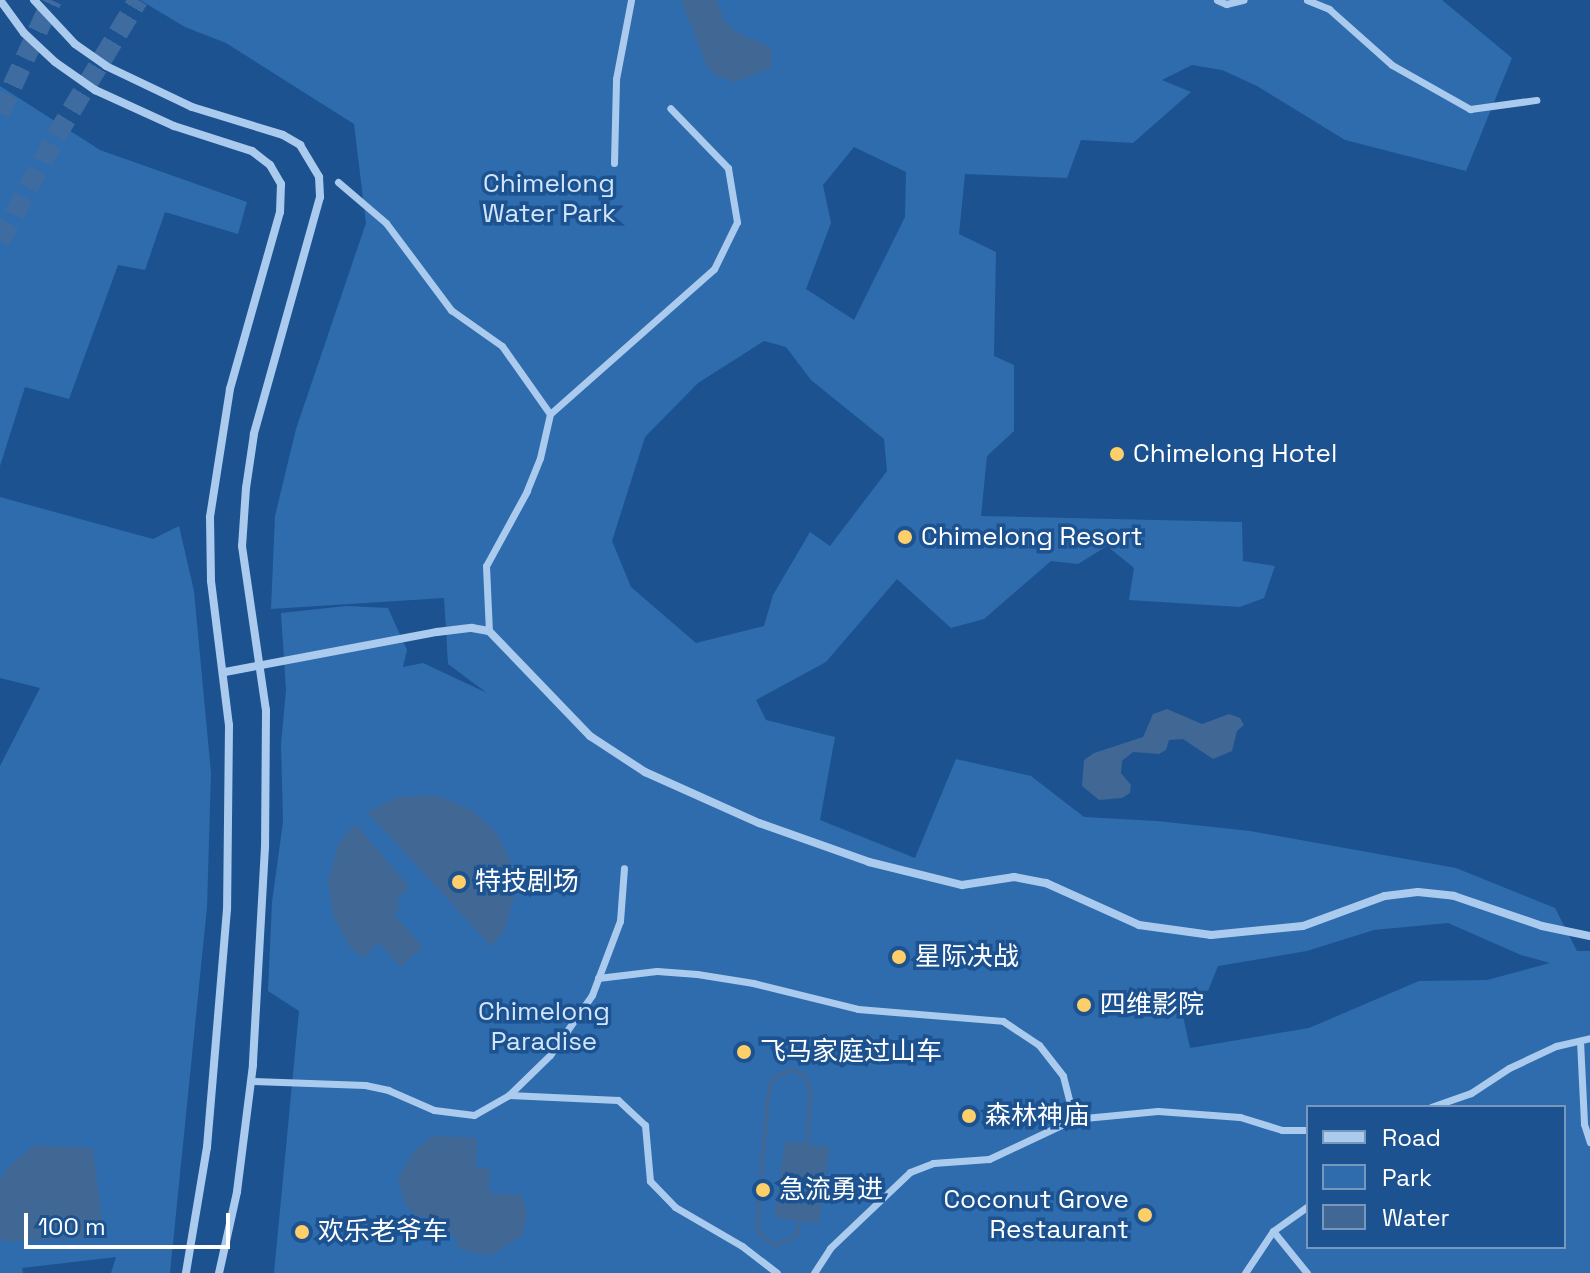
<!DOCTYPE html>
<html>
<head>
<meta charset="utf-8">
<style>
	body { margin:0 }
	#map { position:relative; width:1590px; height:1273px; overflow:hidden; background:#1c5290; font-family:"Space Grotesk","Noto Sans SC",sans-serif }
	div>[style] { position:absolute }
	.green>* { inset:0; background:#2f6cae }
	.water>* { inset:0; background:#416794; transform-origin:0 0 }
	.stream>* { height:4px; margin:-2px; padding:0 2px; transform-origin:2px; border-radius:2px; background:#416794 }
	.trunk-tunnel>* { height:20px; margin-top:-10px; transform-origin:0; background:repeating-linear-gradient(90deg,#3e6ca1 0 20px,transparent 0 30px) }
	.pedestrian>* { height:7px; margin:-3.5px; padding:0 3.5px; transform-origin:3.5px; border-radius:3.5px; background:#abcbee }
	.minor>* { height:8px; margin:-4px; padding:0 4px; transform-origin:4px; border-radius:4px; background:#abcbee }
	.dots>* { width:22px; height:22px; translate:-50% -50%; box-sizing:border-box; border:4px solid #1c5290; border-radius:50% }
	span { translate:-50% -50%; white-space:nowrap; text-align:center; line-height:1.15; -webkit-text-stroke:7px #1c5290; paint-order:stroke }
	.park-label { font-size:26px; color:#d1e5fa }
	.poi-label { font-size:26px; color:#fff }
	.left { translate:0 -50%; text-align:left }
	.right { translate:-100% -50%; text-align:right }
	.legend { position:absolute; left:1306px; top:1105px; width:260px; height:144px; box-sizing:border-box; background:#1c5290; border:2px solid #7797bc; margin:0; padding:10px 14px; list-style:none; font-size:24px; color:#fff }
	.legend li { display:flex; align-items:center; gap:16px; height:40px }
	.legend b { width:40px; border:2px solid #7797bc }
	.scale { position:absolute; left:24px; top:1213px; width:206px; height:36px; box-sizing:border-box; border:4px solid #fff; border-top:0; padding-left:10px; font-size:24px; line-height:28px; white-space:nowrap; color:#fff; -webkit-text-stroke:6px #1c5290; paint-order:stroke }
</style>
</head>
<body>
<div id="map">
	<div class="green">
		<i style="clip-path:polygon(evenodd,140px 0,1442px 0,1512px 58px,1466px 171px,1345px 140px,1257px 86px,1222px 70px,1192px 65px,1162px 80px,1191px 92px,1133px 143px,1081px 140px,1067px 178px,965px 174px,959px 234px,996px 252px,994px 356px,1014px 365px,1014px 431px,987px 456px,981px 516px,1242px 522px,1243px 561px,1275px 566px,1264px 598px,1240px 607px,1129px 600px,1134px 568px,1107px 546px,1078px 564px,1051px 561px,984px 619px,951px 628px,897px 579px,826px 662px,756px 700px,766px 720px,835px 737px,820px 820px,915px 858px,956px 759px,1031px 776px,1084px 817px,1157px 821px,1250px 831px,1456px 868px,1555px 908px,1577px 951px,1590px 951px,1590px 1273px,274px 1273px,299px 1011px,268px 991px,272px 902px,283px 822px,281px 744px,286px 690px,281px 613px,346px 606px,388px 608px,407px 650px,403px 667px,423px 663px,487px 693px,448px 664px,444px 598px,271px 609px,275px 516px,296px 429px,366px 223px,354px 124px,226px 43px,185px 27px,140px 0,854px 147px,906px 172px,905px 217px,854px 320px,806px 289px,831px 223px,823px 185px,854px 147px,140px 0,764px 341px,786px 347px,811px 380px,884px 439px,887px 471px,830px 546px,810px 532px,773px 595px,764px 626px,696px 643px,631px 587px,612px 541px,645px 437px,698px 383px,764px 341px,140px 0,1448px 923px,1521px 955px,1550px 963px,1487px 980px,1419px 981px,1309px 1028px,1190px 1048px,1178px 993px,1208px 991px,1218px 966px,1307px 951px,1374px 930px,1448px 923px,140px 0,1308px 1107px,1564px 1107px,1564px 1247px,1308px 1247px,1308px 1107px)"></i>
		<i style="clip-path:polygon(0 86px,100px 150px,247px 202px,238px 234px,165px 212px,145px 270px,118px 265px,69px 399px,25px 387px,0 466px)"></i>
		<i style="clip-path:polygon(0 497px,153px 539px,179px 526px,194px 591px,211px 773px,207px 907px,170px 1273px,111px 1273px,116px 1257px,22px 1268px,23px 1273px,0 1273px,0 766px,40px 688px,0 678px)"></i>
	</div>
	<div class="water">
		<i style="clip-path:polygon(681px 0,717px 0,724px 21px,736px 32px,766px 45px,772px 52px,771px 68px,734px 82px,716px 76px,707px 66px)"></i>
		<i style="clip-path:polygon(1167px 709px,1202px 724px,1229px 714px,1240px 718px,1244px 725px,1237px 731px,1232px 751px,1213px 759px,1183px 739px,1169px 740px,1166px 750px,1159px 754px,1133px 752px,1122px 761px,1121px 773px,1131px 785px,1130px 793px,1122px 798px,1099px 800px,1082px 786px,1084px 760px,1094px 753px,1143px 737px,1153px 714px)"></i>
		<i style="clip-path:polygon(436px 795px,472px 810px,497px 833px,511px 863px,514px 897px,505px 929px,492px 947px,367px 812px,398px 797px)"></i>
		<i style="clip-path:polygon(355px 824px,410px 887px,396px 900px,401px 907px,394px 914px,423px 947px,401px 967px,379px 943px,363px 958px,351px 948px,333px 916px,328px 880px,339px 843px)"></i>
		<i style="clip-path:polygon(433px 1136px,477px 1138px,476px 1167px,490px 1168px,489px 1193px,522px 1195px,527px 1211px,523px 1235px,492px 1255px,479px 1254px,460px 1249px,456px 1245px,457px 1236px,437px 1232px,433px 1219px,416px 1216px,405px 1204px,398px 1179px,414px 1151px)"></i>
		<i style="left:785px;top:1141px;width:45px;height:77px;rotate:8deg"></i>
		<i style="clip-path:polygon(34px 1145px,93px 1148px,102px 1220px,92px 1237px,5px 1242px,0 1238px,0 1181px,5px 1170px)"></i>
	</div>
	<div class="stream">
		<i style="left:792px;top:1070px;width:14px;rotate:25deg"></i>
		<i style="left:805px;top:1076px;width:15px;rotate:67deg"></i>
		<i style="left:811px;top:1090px;width:143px;rotate:95.2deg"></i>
		<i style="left:798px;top:1232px;width:9px;rotate:131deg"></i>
		<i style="left:792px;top:1239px;width:18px;rotate:161deg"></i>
		<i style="left:775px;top:1245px;width:18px;rotate:-146deg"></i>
		<i style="left:760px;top:1235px;width:9px;rotate:-111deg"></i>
		<i style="left:757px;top:1227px;width:131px;rotate:-85.2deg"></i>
		<i style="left:768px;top:1096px;width:19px;rotate:-74deg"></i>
		<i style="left:773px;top:1078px;width:21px;rotate:-23deg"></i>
	</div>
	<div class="trunk-tunnel">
		<i style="left:0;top:113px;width:124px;rotate:-65.3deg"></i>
		<i style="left:0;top:241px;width:119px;rotate:-61.9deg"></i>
		<i style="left:56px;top:136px;width:159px;rotate:-58.9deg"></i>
	</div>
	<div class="pedestrian">
		<i style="left:1217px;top:0;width:10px;rotate:24deg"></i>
		<i style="left:1226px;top:4px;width:18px;rotate:-13deg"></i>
		<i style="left:1307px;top:0;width:24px;rotate:22deg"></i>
		<i style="left:1329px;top:9px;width:84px;rotate:41.6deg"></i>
		<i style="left:1392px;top:65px;width:90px;rotate:29.4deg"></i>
		<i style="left:1470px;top:109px;width:67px;rotate:-7.8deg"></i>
		<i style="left:614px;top:163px;width:84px;rotate:-88.6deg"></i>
		<i style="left:616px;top:79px;width:80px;rotate:-79.2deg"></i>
		<i style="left:338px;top:182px;width:63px;rotate:40.5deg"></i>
		<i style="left:386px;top:223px;width:109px;rotate:53.2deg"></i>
		<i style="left:451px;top:310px;width:62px;rotate:35.2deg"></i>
		<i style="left:502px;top:346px;width:83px;rotate:54.8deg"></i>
		<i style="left:550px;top:414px;width:45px;rotate:102.8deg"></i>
		<i style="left:540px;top:458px;width:35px;rotate:112deg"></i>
		<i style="left:527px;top:491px;width:85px;rotate:118.7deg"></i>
		<i style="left:486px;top:566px;width:65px;rotate:87.4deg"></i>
		<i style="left:550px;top:414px;width:219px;rotate:-41.5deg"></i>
		<i style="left:714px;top:269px;width:52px;rotate:-63.9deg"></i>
		<i style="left:737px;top:222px;width:55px;rotate:-99.5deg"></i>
		<i style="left:728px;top:168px;width:83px;rotate:-134deg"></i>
		<i style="left:598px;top:978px;width:59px;rotate:-6.8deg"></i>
		<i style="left:657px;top:971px;width:40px;rotate:4.3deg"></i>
		<i style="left:697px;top:974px;width:57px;rotate:9.1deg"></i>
		<i style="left:753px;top:983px;width:108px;rotate:13.9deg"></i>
		<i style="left:858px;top:1009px;width:145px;rotate:4.7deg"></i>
		<i style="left:1003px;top:1021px;width:43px;rotate:33.7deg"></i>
		<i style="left:1039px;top:1045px;width:39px;rotate:52deg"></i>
		<i style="left:1063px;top:1076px;width:44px;rotate:75.7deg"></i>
		<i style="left:1580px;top:1041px;width:83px;rotate:87.2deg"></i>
		<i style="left:1584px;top:1124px;width:19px;rotate:72deg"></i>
		<i style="left:251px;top:1081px;width:114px;rotate:2deg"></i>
		<i style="left:365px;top:1085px;width:24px;rotate:12deg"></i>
		<i style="left:388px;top:1090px;width:50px;rotate:23.5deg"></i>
		<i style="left:434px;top:1110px;width:40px;rotate:7.1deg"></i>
		<i style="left:474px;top:1115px;width:40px;rotate:-29.7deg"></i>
		<i style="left:509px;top:1095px;width:57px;rotate:-44.3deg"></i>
		<i style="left:550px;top:1055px;width:73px;rotate:-55deg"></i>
		<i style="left:592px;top:995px;width:79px;rotate:-69.3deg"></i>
		<i style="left:620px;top:921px;width:53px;rotate:-85.7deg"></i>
		<i style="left:509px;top:1095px;width:109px;rotate:2.6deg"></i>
		<i style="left:618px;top:1100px;width:37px;rotate:43deg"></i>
		<i style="left:645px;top:1125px;width:56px;rotate:84.9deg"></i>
		<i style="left:650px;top:1181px;width:36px;rotate:46deg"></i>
		<i style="left:675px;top:1207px;width:78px;rotate:30.2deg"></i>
		<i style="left:742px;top:1246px;width:44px;rotate:37.6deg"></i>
		<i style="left:1431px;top:1107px;width:42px;rotate:-19.3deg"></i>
		<i style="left:1471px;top:1093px;width:45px;rotate:-33.3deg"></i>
		<i style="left:1509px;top:1068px;width:52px;rotate:-25.1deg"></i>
		<i style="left:1556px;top:1046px;width:35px;rotate:-13deg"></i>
		<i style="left:1273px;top:1231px;width:54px;rotate:51deg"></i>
		<i style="left:814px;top:1273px;width:30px;rotate:-57deg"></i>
		<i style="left:830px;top:1248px;width:110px;rotate:-43.5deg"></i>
		<i style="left:910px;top:1172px;width:25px;rotate:-21deg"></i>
		<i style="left:933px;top:1163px;width:56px;rotate:-4.1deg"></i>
		<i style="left:989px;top:1159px;width:94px;rotate:-25.2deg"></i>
		<i style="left:1074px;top:1119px;width:84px;rotate:-5.4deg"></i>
		<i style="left:1158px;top:1111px;width:82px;rotate:4.2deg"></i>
		<i style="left:1240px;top:1117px;width:44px;rotate:17.2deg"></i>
		<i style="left:1282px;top:1130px;width:26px"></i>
		<i style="left:1245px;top:1273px;width:50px;rotate:-56.3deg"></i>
		<i style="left:1273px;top:1231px;width:43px;rotate:-35.5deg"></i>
	</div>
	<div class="minor">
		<i style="left:0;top:0;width:41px;rotate:54deg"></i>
		<i style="left:24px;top:33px;width:42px;rotate:43.1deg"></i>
		<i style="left:55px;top:62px;width:49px;rotate:35deg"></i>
		<i style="left:95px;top:90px;width:87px;rotate:24.5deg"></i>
		<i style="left:174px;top:126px;width:82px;rotate:17.8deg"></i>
		<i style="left:252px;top:151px;width:23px;rotate:38deg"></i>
		<i style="left:270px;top:165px;width:22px;rotate:60deg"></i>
		<i style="left:281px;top:184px;width:28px;rotate:92deg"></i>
		<i style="left:280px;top:212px;width:184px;rotate:105.8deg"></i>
		<i style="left:230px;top:389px;width:130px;rotate:98.9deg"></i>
		<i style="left:210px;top:517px;width:64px;rotate:89.1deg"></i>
		<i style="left:211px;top:581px;width:145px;rotate:82.9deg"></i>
		<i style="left:229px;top:725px;width:184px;rotate:90.6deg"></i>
		<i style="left:227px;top:909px;width:239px;rotate:94.8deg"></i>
		<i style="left:207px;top:1147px;width:128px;rotate:99.5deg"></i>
		<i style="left:34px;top:0;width:60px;rotate:47deg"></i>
		<i style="left:75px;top:44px;width:38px;rotate:35deg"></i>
		<i style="left:106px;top:66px;width:95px;rotate:25.5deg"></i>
		<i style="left:192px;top:107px;width:95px;rotate:17.1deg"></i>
		<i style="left:283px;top:135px;width:20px;rotate:30deg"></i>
		<i style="left:300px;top:145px;width:37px;rotate:59deg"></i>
		<i style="left:319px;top:177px;width:20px;rotate:87deg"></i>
		<i style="left:320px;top:197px;width:246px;rotate:105.6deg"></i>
		<i style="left:254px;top:434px;width:55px;rotate:98.4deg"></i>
		<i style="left:246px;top:488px;width:58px;rotate:93.9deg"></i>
		<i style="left:242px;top:546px;width:166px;rotate:81.7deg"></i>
		<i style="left:266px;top:710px;width:137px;rotate:90.4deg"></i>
		<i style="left:265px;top:847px;width:218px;rotate:93.2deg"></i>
		<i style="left:253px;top:1065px;width:128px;rotate:97.2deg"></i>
		<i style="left:237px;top:1192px;width:83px;rotate:102.5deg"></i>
		<i style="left:225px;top:672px;width:216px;rotate:-10.7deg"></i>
		<i style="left:437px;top:632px;width:35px;rotate:-7deg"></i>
		<i style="left:472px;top:628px;width:17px;rotate:10deg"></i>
		<i style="left:489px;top:631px;width:146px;rotate:46.1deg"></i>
		<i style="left:590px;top:736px;width:66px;rotate:33.2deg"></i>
		<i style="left:645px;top:772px;width:125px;rotate:24.1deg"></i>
		<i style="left:759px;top:823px;width:117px;rotate:19.5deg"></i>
		<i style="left:869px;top:862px;width:96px;rotate:13.9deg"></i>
		<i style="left:962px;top:885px;width:53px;rotate:-8.7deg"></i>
		<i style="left:1014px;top:877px;width:33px;rotate:11deg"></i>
		<i style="left:1046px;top:883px;width:102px;rotate:24.3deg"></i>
		<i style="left:1139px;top:925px;width:73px;rotate:7.9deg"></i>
		<i style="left:1211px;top:935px;width:92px;rotate:-5.6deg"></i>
		<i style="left:1303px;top:926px;width:87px;rotate:-20.1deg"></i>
		<i style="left:1385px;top:896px;width:33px;rotate:-7deg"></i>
		<i style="left:1418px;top:892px;width:36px;rotate:6deg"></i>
		<i style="left:1454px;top:896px;width:93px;rotate:18.8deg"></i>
		<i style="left:1542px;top:926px;width:49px;rotate:11.8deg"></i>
	</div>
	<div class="dots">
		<i style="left:1117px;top:454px;background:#fece68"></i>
		<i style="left:905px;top:537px;background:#fece68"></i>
		<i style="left:459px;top:882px;background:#fece68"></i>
		<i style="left:899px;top:957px;background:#fece68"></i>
		<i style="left:1084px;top:1005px;background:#fece68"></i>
		<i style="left:744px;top:1052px;background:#fece68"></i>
		<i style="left:969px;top:1116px;background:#fece68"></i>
		<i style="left:763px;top:1190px;background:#fece68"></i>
		<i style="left:1145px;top:1215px;background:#fece68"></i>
		<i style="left:302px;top:1232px;background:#fece68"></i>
	</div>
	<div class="park-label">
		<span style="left:549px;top:199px">Chimelong<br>Water Park</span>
		<span style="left:544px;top:1027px">Chimelong<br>Paradise</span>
	</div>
	<div class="poi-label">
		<span class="left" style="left:1133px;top:454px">Chimelong Hotel</span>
		<span class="left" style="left:921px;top:537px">Chimelong Resort</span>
		<span class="left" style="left:475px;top:882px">特技剧场</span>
		<span class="left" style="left:915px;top:957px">星际决战</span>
		<span class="left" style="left:1100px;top:1005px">四维影院</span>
		<span class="left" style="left:760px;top:1052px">飞马家庭过山车</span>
		<span class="left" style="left:985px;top:1116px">森林神庙</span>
		<span class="left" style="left:779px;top:1190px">急流勇进</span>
		<span class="right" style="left:1129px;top:1215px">Coconut Grove<br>Restaurant</span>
		<span class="left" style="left:318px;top:1232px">欢乐老爷车</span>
	</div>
	<ul class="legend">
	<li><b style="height:10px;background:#abcbee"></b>Road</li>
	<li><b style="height:22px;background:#2f6cae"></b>Park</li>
	<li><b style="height:22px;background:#416794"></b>Water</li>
	</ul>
	<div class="scale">100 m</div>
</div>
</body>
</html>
